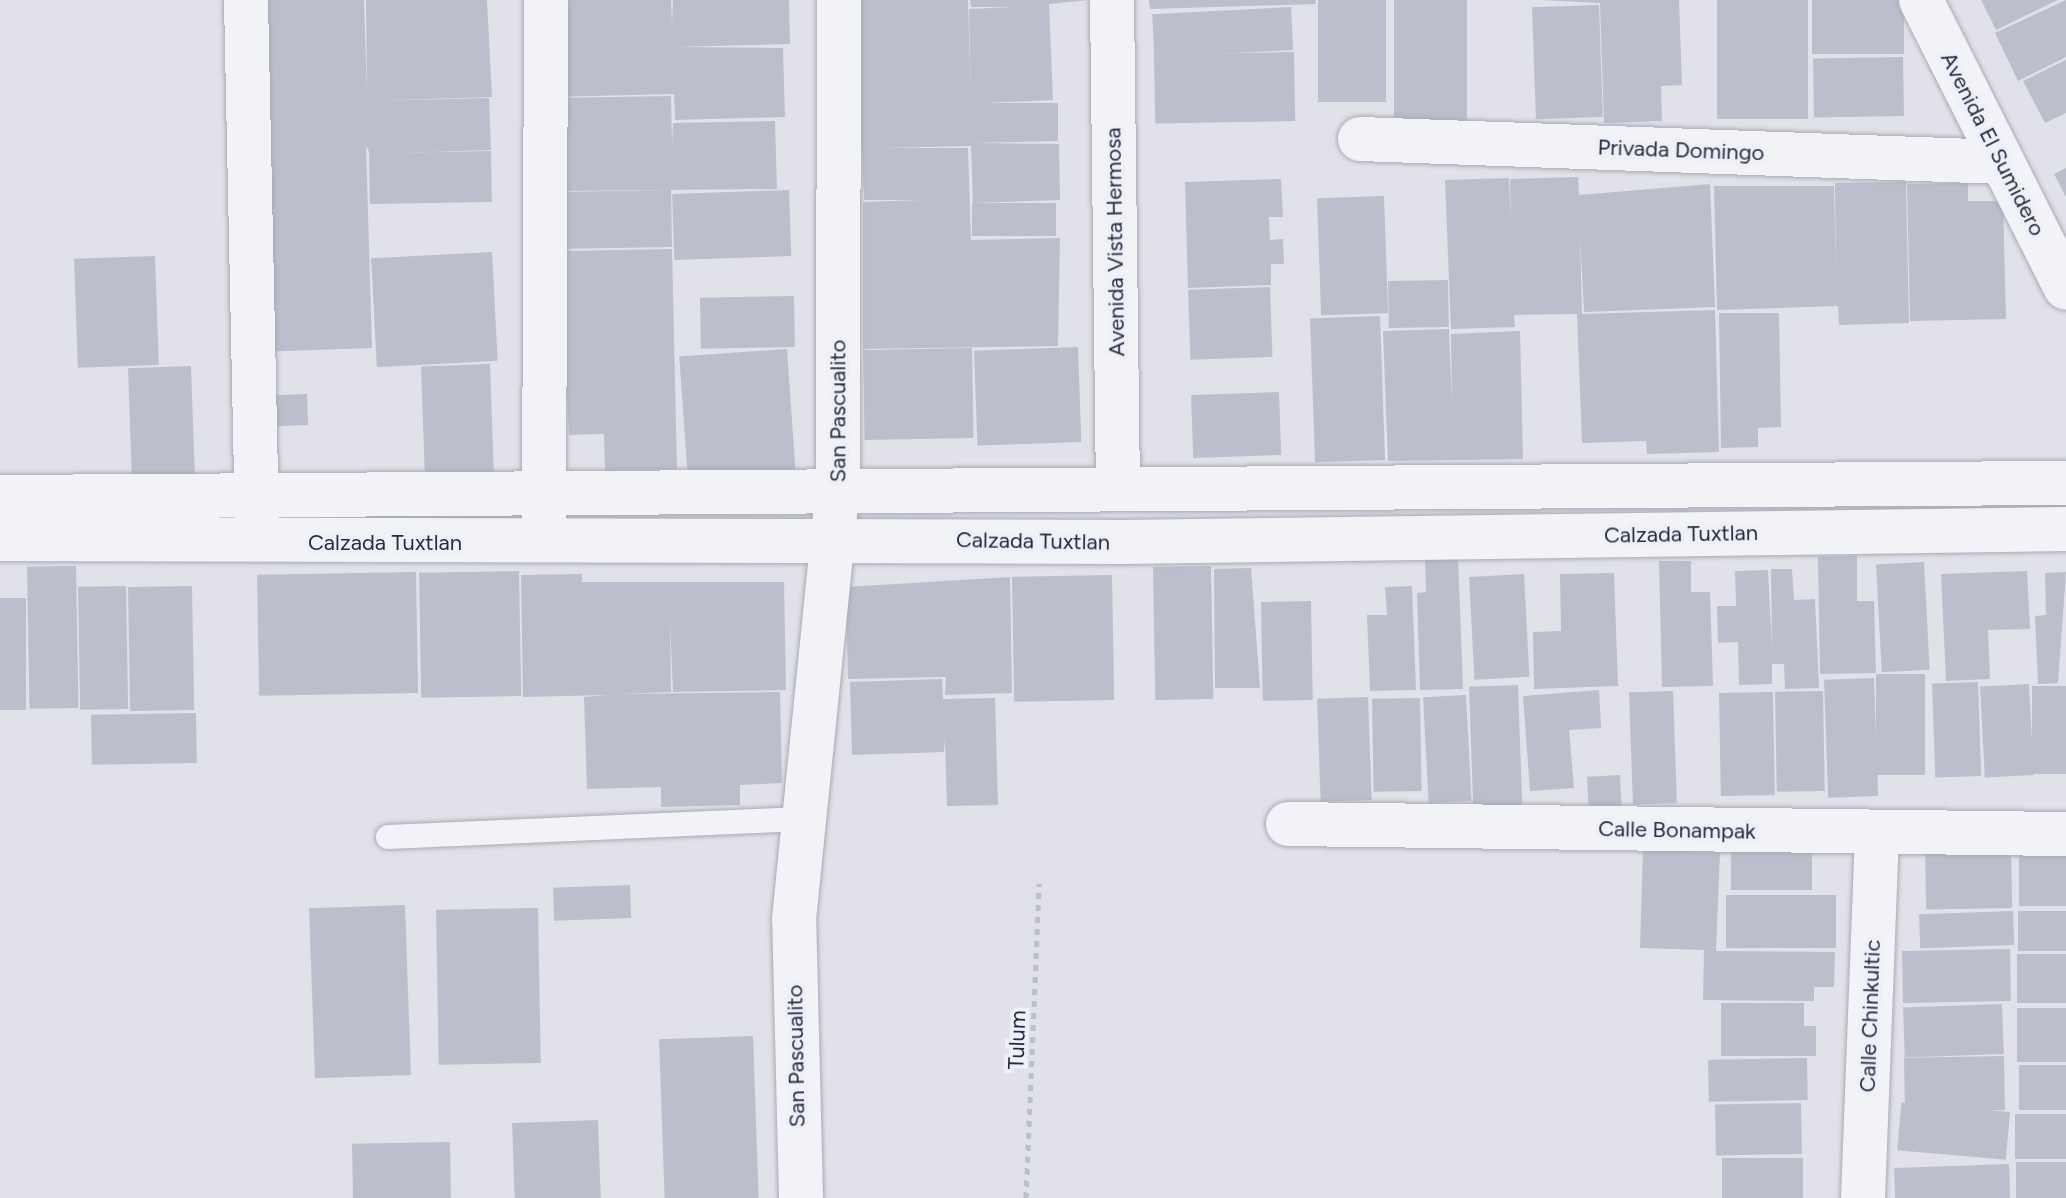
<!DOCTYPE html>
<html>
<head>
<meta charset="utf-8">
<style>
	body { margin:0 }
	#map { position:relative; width:2066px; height:1198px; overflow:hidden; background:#e0e1e9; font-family:Figtree,sans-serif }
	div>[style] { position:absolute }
	.building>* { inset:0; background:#bdbecc; transform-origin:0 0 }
	.path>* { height:5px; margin-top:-2.5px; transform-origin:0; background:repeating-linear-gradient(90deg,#bdbfc8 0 6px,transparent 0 12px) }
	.roads { filter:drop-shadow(0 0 2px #a9aab7) drop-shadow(0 0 2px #a9aab7) }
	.service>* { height:24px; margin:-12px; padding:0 12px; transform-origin:12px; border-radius:12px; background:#f2f3f7 }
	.minor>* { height:44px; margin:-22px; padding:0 22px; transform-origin:22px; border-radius:22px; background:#f2f3f7 }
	span { translate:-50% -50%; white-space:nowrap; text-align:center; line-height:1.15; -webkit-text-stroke:8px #eff0f7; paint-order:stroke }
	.street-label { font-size:22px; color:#282a41 }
</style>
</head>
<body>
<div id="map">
	<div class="building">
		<i style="clip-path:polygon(247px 0,364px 0,367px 96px,366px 0,487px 0,492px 97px,368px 101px,489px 98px,491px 150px,370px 154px,366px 146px,372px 348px,259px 352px)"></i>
		<i style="clip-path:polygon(549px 0,671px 0,672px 25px,673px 0,789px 0,790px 44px,673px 47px,783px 48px,785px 117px,675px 120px,674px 94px,550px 97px)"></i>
		<i style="clip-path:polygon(856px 0,968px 0,971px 105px,969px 9px,1014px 7px,971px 7px,970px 0,1089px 0,1049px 4px,1053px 100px,986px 103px,1058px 103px,1058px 141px,971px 143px,1059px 144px,1060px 200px,973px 203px,971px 146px,882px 148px,968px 148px,971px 240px,1060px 238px,1058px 346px,863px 349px,863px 202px,921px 200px,864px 200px)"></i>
		<i style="clip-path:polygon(1149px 0,1315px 0,1316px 4px,1150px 9px)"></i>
		<i style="left:1318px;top:0;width:68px;height:102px"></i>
		<i style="left:1394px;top:0;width:73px;height:123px"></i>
		<i style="clip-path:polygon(1541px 0,1679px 0,1682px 85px,1661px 86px,1662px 121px,1604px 123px,1600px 3px)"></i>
		<i style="left:1717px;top:0;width:91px;height:119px"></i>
		<i style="left:1812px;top:0;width:92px;height:54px"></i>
		<i style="clip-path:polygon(1981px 0,2058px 0,1996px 30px)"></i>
		<i style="clip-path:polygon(2066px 0,2066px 57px,2018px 81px,1995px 33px)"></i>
		<i style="left:1599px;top:5px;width:112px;height:67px;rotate:88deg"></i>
		<i style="left:1291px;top:7px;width:43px;height:139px;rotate:87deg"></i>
		<i style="left:1294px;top:52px;width:69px;height:140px;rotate:89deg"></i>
		<i style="left:1903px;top:57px;width:59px;height:90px;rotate:89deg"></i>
		<i style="clip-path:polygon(2066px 60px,2066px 113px,2045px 123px,2023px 81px)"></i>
		<i style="clip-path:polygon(671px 96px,672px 145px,673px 123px,775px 121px,777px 189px,557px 191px,554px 98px)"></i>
		<i style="left:491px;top:151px;width:51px;height:122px;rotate:89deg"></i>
		<i style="clip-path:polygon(2066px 168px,2066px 197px,2054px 174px)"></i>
		<i style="clip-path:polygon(1578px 177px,1579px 195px,1710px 184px,1715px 307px,1584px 312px,1580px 235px,1582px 314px,1715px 310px,1719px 452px,1647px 454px,1646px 441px,1582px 443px,1577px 314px,1514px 315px,1515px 327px,1451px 329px,1445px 180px,1509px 178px,1511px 223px,1510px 179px)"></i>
		<i style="clip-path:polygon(1281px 179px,1283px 217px,1269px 217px,1270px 240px,1283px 239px,1284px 264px,1271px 264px,1271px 285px,1188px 288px,1185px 182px)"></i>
		<i style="clip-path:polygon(1906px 182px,1909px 323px,1839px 325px,1838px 306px,1717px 310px,1714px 186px,1834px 186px,1836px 276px,1835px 183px)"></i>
		<i style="clip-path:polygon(1968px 183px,1968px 201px,2003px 201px,2006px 319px,1910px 321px,1907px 184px)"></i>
		<i style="left:671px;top:190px;width:57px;height:117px;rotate:89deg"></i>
		<i style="left:789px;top:190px;width:66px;height:117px;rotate:88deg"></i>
		<i style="left:1384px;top:196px;width:117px;height:67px;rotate:88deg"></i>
		<i style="left:1056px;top:203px;width:33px;height:84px;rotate:90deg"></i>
		<i style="clip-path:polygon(672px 249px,677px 469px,605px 471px,604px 434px,569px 435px,560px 251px)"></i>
		<i style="left:492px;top:252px;width:109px;height:121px;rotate:87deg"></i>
		<i style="left:155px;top:256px;width:109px;height:81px;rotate:88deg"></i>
		<i style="left:1448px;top:280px;width:47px;height:60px;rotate:89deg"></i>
		<i style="left:1270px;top:287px;width:70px;height:82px;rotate:88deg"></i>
		<i style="left:794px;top:296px;width:51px;height:94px;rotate:89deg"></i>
		<i style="clip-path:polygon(1719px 313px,1779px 313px,1781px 427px,1758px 428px,1758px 447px,1721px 448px)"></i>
		<i style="left:1380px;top:316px;width:144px;height:70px;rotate:88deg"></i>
		<i style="clip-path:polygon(1449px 329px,1452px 408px,1451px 334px,1520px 331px,1523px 459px,1388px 461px,1383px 331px)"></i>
		<i style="left:1078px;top:347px;width:95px;height:104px;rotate:88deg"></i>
		<i style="left:972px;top:348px;width:90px;height:109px;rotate:89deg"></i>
		<i style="left:787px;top:349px;width:129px;height:108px;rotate:86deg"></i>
		<i style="left:490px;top:364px;width:111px;height:69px;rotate:88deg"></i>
		<i style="left:191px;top:366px;width:119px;height:63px;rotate:88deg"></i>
		<i style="left:1279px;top:392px;width:63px;height:88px;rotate:88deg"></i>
		<i style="left:307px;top:394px;width:31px;height:41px;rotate:88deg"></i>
		<i style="clip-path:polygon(1458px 555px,1463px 689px,1420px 690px,1417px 593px,1426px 592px,1425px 557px)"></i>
		<i style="clip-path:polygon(1857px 556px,1857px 601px,1874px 601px,1876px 673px,1820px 674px,1818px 557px)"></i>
		<i style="clip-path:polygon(1659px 561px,1691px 561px,1691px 592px,1710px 592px,1713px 686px,1662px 687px)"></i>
		<i style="left:1924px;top:562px;width:108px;height:48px;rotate:87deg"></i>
		<i style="left:76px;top:566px;width:142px;height:49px;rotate:89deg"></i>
		<i style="left:1211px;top:566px;width:133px;height:58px;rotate:89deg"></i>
		<i style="clip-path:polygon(1251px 568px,1260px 688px,1215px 688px,1214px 569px)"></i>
		<i style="clip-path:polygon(1771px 569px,1792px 569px,1794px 600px,1815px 599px,1819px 688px,1785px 689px,1784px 664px,1772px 664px,1772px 684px,1739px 685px,1738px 642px,1718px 643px,1717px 606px,1736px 606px,1735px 571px,1768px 570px,1772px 649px)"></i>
		<i style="left:519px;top:571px;width:125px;height:100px;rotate:89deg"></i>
		<i style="clip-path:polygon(2027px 571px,2030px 629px,1988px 630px,1990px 679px,1946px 681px,1941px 574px)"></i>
		<i style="left:416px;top:572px;width:121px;height:159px;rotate:89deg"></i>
		<i style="clip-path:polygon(2066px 572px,2058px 683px,2038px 684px,2035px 616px,2046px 615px,2045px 573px)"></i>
		<i style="clip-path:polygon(1614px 573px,1618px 686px,1534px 689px,1533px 632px,1561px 631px,1560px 574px)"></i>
		<i style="clip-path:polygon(582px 574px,582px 582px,784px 582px,786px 690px,673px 692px,670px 622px,671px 692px,618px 694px,780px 692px,782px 783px,740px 785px,740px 805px,661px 807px,661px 787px,587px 789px,584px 697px,608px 695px,523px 697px,521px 575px)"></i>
		<i style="left:1524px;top:574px;width:103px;height:55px;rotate:87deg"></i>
		<i style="left:1112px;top:575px;width:125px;height:100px;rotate:89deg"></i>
		<i style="clip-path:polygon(1010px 577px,1012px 693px,945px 695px,946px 677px,848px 679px,846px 587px)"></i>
		<i style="left:126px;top:586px;width:123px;height:48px;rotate:89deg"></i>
		<i style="left:192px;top:586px;width:124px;height:64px;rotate:89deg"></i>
		<i style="clip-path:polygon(1412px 586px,1416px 690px,1370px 691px,1367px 615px,1387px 615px,1385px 587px)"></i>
		<i style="left:0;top:598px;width:26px;height:112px"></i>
		<i style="left:1311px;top:601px;width:99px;height:50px;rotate:89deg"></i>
		<i style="left:1876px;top:674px;width:49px;height:101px"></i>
		<i style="left:1874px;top:678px;width:118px;height:50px;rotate:88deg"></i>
		<i style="clip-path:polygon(942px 679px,943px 699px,995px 698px,998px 805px,947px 806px,945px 739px,944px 752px,852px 755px,850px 682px)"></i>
		<i style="left:1978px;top:682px;width:94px;height:46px;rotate:88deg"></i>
		<i style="left:2029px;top:684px;width:91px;height:49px;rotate:87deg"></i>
		<i style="left:1518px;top:685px;width:135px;height:49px;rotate:88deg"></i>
		<i style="left:2066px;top:686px;width:88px;height:34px;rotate:90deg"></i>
		<i style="clip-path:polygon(1599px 690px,1601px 728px,1569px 730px,1574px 788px,1530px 791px,1523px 696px)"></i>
		<i style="left:1673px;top:691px;width:112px;height:44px;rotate:88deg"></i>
		<i style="left:1823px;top:691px;width:100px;height:48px;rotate:89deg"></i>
		<i style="left:1773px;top:692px;width:103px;height:54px;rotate:89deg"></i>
		<i style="left:1466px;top:695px;width:106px;height:43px;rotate:87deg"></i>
		<i style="left:1368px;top:697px;width:103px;height:51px;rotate:88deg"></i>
		<i style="left:1420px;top:698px;width:93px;height:48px;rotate:89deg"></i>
		<i style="left:196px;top:713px;width:50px;height:105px;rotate:89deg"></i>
		<i style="left:1620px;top:775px;width:42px;height:33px;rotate:87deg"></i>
		<i style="left:2011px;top:843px;width:65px;height:86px;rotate:89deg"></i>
		<i style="left:2066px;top:843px;width:63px;height:47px;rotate:90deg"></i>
		<i style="left:1812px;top:848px;width:42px;height:81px;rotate:90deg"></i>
		<i style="clip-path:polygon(1643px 850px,1720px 852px,1716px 951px,1835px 952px,1834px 987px,1814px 987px,1814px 1001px,1703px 1000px,1704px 950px,1640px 948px)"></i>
		<i style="left:630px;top:885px;width:33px;height:77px;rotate:88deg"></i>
		<i style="left:1726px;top:895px;width:110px;height:53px"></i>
		<i style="left:405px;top:905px;width:170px;height:96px;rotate:88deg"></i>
		<i style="left:538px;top:908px;width:155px;height:102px;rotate:89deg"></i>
		<i style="left:2013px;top:911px;width:34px;height:94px;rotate:88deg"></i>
		<i style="left:2018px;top:911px;width:48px;height:40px"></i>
		<i style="left:2010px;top:949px;width:52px;height:108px;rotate:89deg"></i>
		<i style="left:2017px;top:954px;width:49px;height:49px"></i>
		<i style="clip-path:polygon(1721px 1003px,1804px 1003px,1804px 1026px,1816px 1026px,1816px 1056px,1721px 1056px)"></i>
		<i style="left:2002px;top:1004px;width:50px;height:99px;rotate:88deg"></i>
		<i style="left:2017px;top:1008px;width:49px;height:54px"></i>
		<i style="left:753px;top:1036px;width:162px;height:94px;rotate:88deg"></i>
		<i style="left:2004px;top:1056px;width:54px;height:100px;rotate:89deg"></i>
		<i style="left:1807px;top:1058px;width:42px;height:99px;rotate:89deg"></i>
		<i style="left:2066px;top:1065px;width:45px;height:47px;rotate:90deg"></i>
		<i style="left:1801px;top:1103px;width:51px;height:86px;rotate:89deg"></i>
		<i style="left:2010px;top:1112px;width:48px;height:109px;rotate:95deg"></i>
		<i style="left:2066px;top:1114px;width:45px;height:51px;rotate:90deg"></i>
		<i style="left:598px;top:1120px;width:78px;height:86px;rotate:88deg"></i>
		<i style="left:450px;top:1142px;width:56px;height:98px;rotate:89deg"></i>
		<i style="left:1803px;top:1158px;width:40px;height:81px;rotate:90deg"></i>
		<i style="left:2066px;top:1162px;width:36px;height:50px;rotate:90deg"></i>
		<i style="left:2009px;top:1164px;width:34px;height:115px;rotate:88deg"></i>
	</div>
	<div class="path">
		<i style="left:1026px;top:1198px;width:315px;rotate:-87.6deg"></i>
	</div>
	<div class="roads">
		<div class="service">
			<i style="left:388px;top:837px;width:414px;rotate:-2.5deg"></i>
		</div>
		<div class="minor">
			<i style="left:246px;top:0;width:525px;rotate:88.8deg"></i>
			<i style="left:1112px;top:0;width:484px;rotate:89.3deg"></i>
			<i style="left:1921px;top:0;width:322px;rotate:63.3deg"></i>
			<i style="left:1360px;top:139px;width:642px;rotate:2.05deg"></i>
			<i style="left:0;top:497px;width:2066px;rotate:-0.39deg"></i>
			<i style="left:544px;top:522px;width:522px;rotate:-89.78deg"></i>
			<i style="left:0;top:539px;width:1122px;rotate:0.15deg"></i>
			<i style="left:1122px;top:542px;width:944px;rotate:-0.79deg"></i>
			<i style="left:1288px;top:824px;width:778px;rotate:0.74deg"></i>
			<i style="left:801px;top:1198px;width:279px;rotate:-91.4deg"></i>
			<i style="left:794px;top:919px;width:432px;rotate:-84.2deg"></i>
			<i style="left:838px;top:489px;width:489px;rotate:-89.9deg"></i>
			<i style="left:1863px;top:1198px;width:364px;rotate:-87.8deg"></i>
		</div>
	</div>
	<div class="street-label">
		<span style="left:1993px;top:144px;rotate:63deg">Avenida El Sumidero</span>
		<span style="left:1681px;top:150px;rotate:2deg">Privada Domingo</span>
		<span style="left:1115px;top:242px;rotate:-91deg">Avenida Vista Hermosa</span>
		<span style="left:838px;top:411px;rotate:-90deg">San Pascualito</span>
		<span style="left:1681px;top:534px;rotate:-1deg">Calzada Tuxtlan</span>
		<span style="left:1033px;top:541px;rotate:1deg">Calzada Tuxtlan</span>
		<span style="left:385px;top:543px">Calzada Tuxtlan</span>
		<span style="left:1677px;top:830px;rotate:1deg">Calle Bonampak</span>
		<span style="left:1870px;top:1016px;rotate:-88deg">Calle Chinkultic</span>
		<span style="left:1017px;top:1040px;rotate:-88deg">Tulum</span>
		<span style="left:796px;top:1056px;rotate:-91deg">San Pascualito</span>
	</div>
</div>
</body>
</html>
